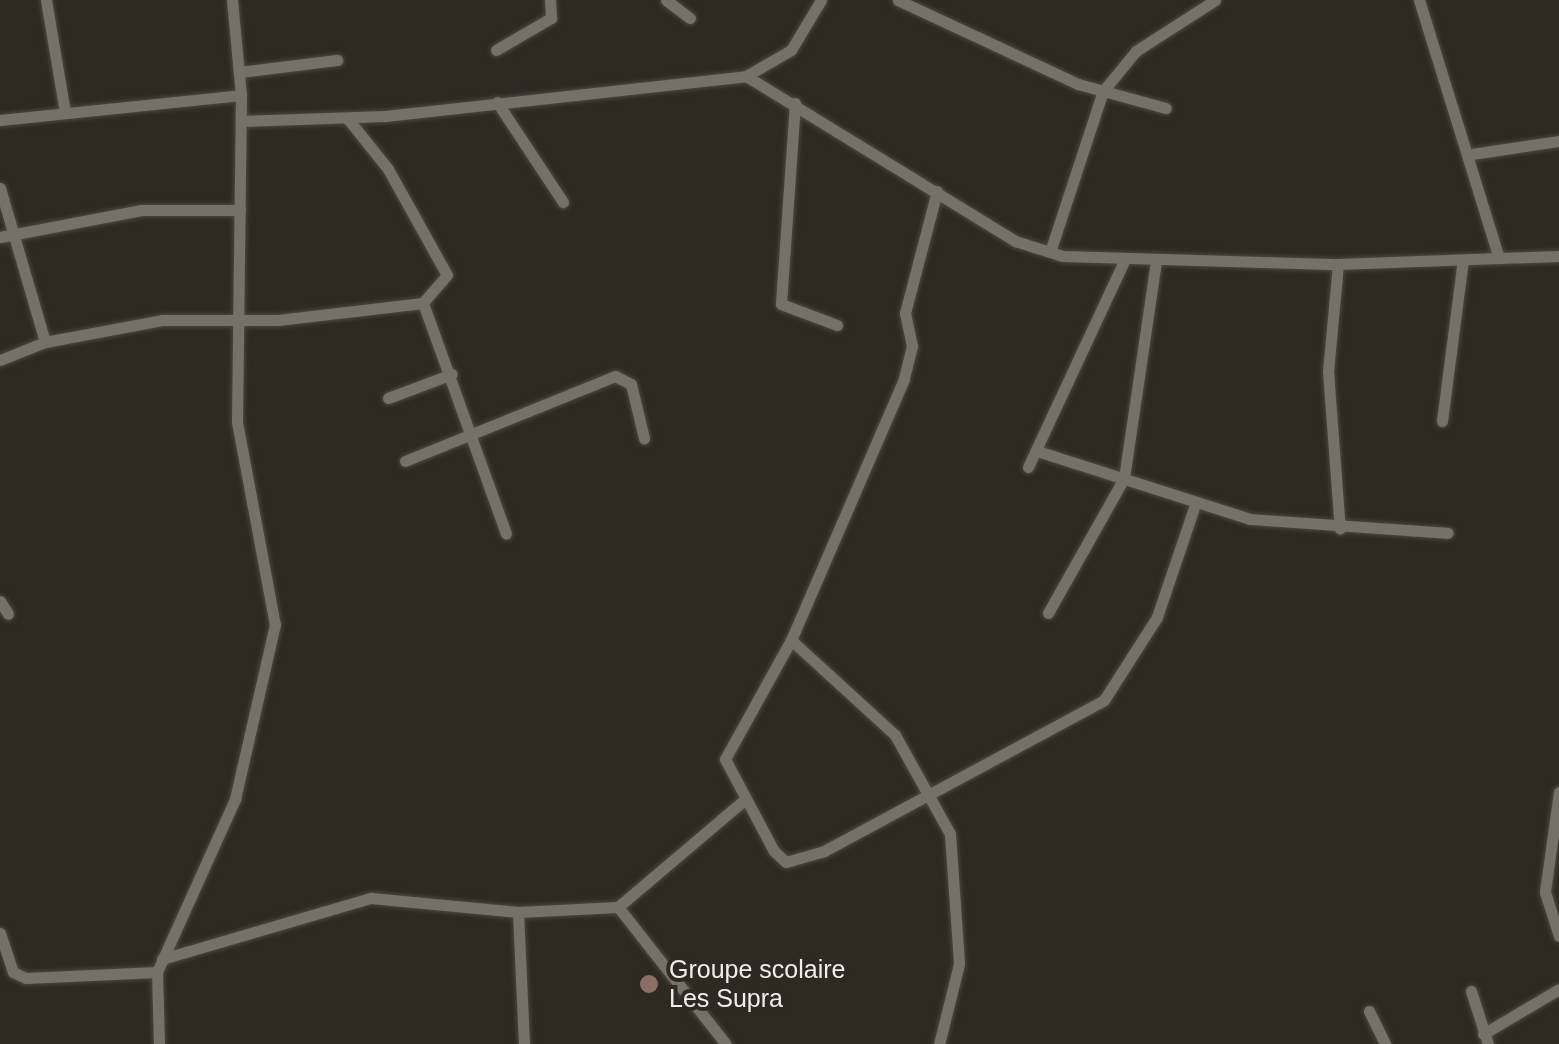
<!DOCTYPE html>
<html>
<head>
<meta charset="utf-8">
<style>
	body { margin:0 }
	#map { position:relative; width:1559px; height:1044px; overflow:hidden; background:#2e2a22; font-family:Arial,sans-serif }
	div>[style] { position:absolute }
	.roads { filter:drop-shadow(0 0 2px #4b4840) drop-shadow(0 0 2px #4b4840) }
	.minor>* { height:11px; margin:-5.5px; padding:0 5.5px; transform-origin:5.5px; border-radius:5.5px; background:#757167 }
	.dots>* { width:28px; height:28px; translate:-50% -50%; box-sizing:border-box; border:5px solid #2e2a22; border-radius:50% }
	span { translate:-50% -50%; white-space:nowrap; text-align:center; line-height:1.15; -webkit-text-stroke:8px #2e2a22; paint-order:stroke }
	.poi-label { font-size:25px; color:#f1eee9 }
	.left { translate:0 -50%; text-align:left }
</style>
</head>
<body>
<div id="map">
	<div class="roads">
		<div class="minor">
			<i style="left:46px;top:0;width:114px;rotate:80.4deg"></i>
			<i style="left:666px;top:0;width:30px;rotate:37deg"></i>
			<i style="left:898px;top:0;width:199px;rotate:25deg"></i>
			<i style="left:1078px;top:84px;width:91px;rotate:15.3deg"></i>
			<i style="left:1419px;top:0;width:270px;rotate:72.8deg"></i>
			<i style="left:496px;top:50px;width:64px;rotate:-30.2deg"></i>
			<i style="left:551px;top:18px;width:18px;rotate:-93deg"></i>
			<i style="left:239px;top:72px;width:99px;rotate:-7deg"></i>
			<i style="left:746px;top:76px;width:52px;rotate:-30deg"></i>
			<i style="left:791px;top:50px;width:58px;rotate:-59deg"></i>
			<i style="left:497px;top:102px;width:120px;rotate:56.6deg"></i>
			<i style="left:795px;top:103px;width:201px;rotate:94deg"></i>
			<i style="left:781px;top:304px;width:60px;rotate:20.6deg"></i>
			<i style="left:348px;top:119px;width:64px;rotate:51.3deg"></i>
			<i style="left:388px;top:169px;width:121px;rotate:60.9deg"></i>
			<i style="left:447px;top:275px;width:37px;rotate:131deg"></i>
			<i style="left:0;top:120px;width:242px;rotate:-5.9deg"></i>
			<i style="left:241px;top:121px;width:144px;rotate:-2deg"></i>
			<i style="left:385px;top:116px;width:363px;rotate:-6.3deg"></i>
			<i style="left:746px;top:76px;width:316px;rotate:31.5deg"></i>
			<i style="left:1015px;top:241px;width:50px;rotate:17.4deg"></i>
			<i style="left:1063px;top:256px;width:275px;rotate:1.7deg"></i>
			<i style="left:1338px;top:264px;width:221px;rotate:-2.1deg"></i>
			<i style="left:1472px;top:154px;width:88px;rotate:-8.5deg"></i>
			<i style="left:0;top:188px;width:160px;rotate:73.7deg"></i>
			<i style="left:937px;top:191px;width:126px;rotate:104.7deg"></i>
			<i style="left:905px;top:313px;width:34px;rotate:78deg"></i>
			<i style="left:912px;top:346px;width:34px;rotate:104deg"></i>
			<i style="left:904px;top:379px;width:284px;rotate:113.4deg"></i>
			<i style="left:791px;top:640px;width:136px;rotate:119deg"></i>
			<i style="left:725px;top:759px;width:104px;rotate:62deg"></i>
			<i style="left:774px;top:851px;width:16px;rotate:43deg"></i>
			<i style="left:786px;top:862px;width:40px;rotate:-16deg"></i>
			<i style="left:824px;top:851px;width:318px;rotate:-28.3deg"></i>
			<i style="left:1104px;top:700px;width:98px;rotate:-57.4deg"></i>
			<i style="left:1157px;top:617px;width:115px;rotate:-71.3deg"></i>
			<i style="left:0;top:237px;width:144px;rotate:-10.8deg"></i>
			<i style="left:141px;top:210px;width:99px"></i>
			<i style="left:1050px;top:252px;width:169px;rotate:-71.8deg"></i>
			<i style="left:1103px;top:91px;width:52px;rotate:-50.5deg"></i>
			<i style="left:1136px;top:51px;width:94px;rotate:-32.8deg"></i>
			<i style="left:1338px;top:264px;width:107px;rotate:95.3deg"></i>
			<i style="left:1328px;top:371px;width:158px;rotate:85.7deg"></i>
			<i style="left:0;top:360px;width:48px;rotate:-21.8deg"></i>
			<i style="left:45px;top:342px;width:119px;rotate:-10.6deg"></i>
			<i style="left:162px;top:320px;width:116px"></i>
			<i style="left:278px;top:320px;width:146px;rotate:-6.7deg"></i>
			<i style="left:423px;top:303px;width:245px;rotate:70.2deg"></i>
			<i style="left:388px;top:398px;width:68px;rotate:-20.6deg"></i>
			<i style="left:1442px;top:421px;width:162px;rotate:-82.6deg"></i>
			<i style="left:1040px;top:452px;width:220px;rotate:17.7deg"></i>
			<i style="left:1250px;top:519px;width:198px;rotate:4deg"></i>
			<i style="left:405px;top:461px;width:227px;rotate:-22deg"></i>
			<i style="left:615px;top:376px;width:18px;rotate:27deg"></i>
			<i style="left:631px;top:384px;width:56px;rotate:76.5deg"></i>
			<i style="left:1028px;top:467px;width:225px;rotate:-65deg"></i>
			<i style="left:0;top:601px;width:15px;rotate:58deg"></i>
			<i style="left:1048px;top:613px;width:155px;rotate:-60.6deg"></i>
			<i style="left:1124px;top:478px;width:218px;rotate:-81.6deg"></i>
			<i style="left:791px;top:640px;width:141px;rotate:42.4deg"></i>
			<i style="left:895px;top:735px;width:113px;rotate:60.9deg"></i>
			<i style="left:950px;top:834px;width:130px;rotate:86deg"></i>
			<i style="left:959px;top:964px;width:82px;rotate:104deg"></i>
			<i style="left:1559px;top:792px;width:101px;rotate:98deg"></i>
			<i style="left:1545px;top:892px;width:46px;rotate:72.3deg"></i>
			<i style="left:618px;top:907px;width:165px;rotate:-40.3deg"></i>
			<i style="left:518px;top:912px;width:132px;rotate:87.4deg"></i>
			<i style="left:0;top:933px;width:41px;rotate:71.6deg"></i>
			<i style="left:13px;top:972px;width:14px;rotate:25deg"></i>
			<i style="left:26px;top:978px;width:131px;rotate:-2.6deg"></i>
			<i style="left:162px;top:959px;width:218px;rotate:-16.3deg"></i>
			<i style="left:371px;top:898px;width:148px;rotate:5.4deg"></i>
			<i style="left:518px;top:912px;width:100px;rotate:-2.9deg"></i>
			<i style="left:618px;top:907px;width:174px;rotate:51.8deg"></i>
			<i style="left:1471px;top:991px;width:56px;rotate:72.2deg"></i>
			<i style="left:1369px;top:1011px;width:37px;rotate:64deg"></i>
			<i style="left:1483px;top:1034px;width:88px;rotate:-30.6deg"></i>
			<i style="left:159px;top:1044px;width:72px;rotate:-91.6deg"></i>
			<i style="left:157px;top:972px;width:190px;rotate:-65.7deg"></i>
			<i style="left:235px;top:799px;width:179px;rotate:-77.1deg"></i>
			<i style="left:275px;top:625px;width:207px;rotate:-100.6deg"></i>
			<i style="left:237px;top:422px;width:327px;rotate:-89.3deg"></i>
			<i style="left:241px;top:95px;width:95px;rotate:-95.4deg"></i>
		</div>
	</div>
	<div class="dots">
		<i style="left:649px;top:984px;background:#8d6e63"></i>
	</div>
	<div class="poi-label">
		<span class="left" style="left:669px;top:984px">Groupe scolaire<br>Les Supra</span>
	</div>
</div>
</body>
</html>
